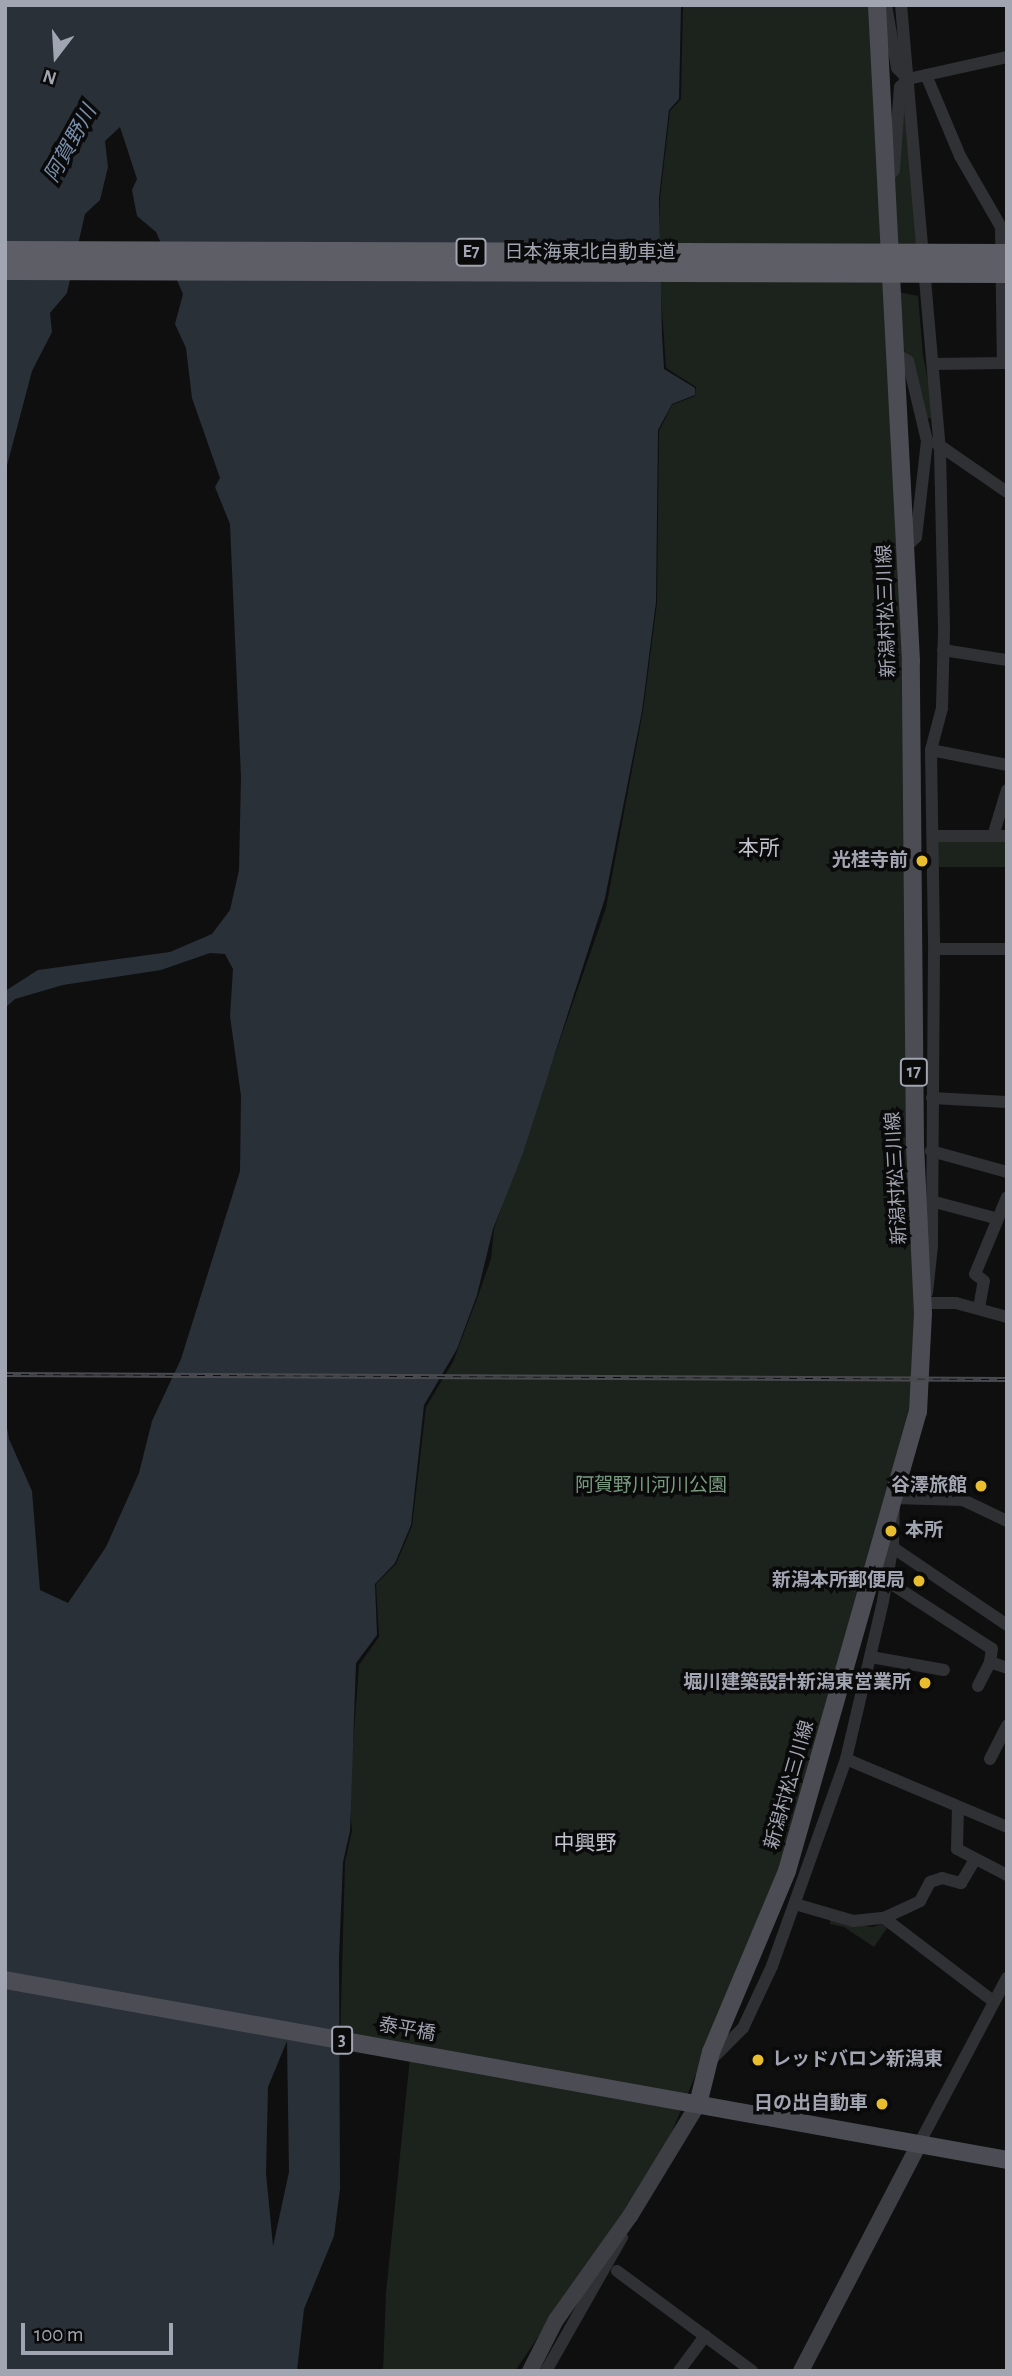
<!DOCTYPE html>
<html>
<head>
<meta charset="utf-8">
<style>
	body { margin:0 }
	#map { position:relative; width:1012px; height:2376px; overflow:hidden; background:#0f0f10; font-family:"Alegreya Sans","Noto Sans JP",sans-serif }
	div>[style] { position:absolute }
	.green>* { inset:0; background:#1c231d; transform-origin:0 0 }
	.water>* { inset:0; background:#293038 }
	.street>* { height:12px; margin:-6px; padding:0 6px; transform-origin:6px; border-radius:6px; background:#303135 }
	.secondary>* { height:16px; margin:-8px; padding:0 8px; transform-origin:8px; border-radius:8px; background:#3e3f45 }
	.primary>* { height:18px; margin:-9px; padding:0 9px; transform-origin:9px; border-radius:9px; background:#4c4d54 }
	.rail>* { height:5px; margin-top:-2.5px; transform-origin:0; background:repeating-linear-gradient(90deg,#0a0a0b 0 8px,#494a50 0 16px); box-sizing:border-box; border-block:2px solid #494a50 }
	.highway-bridge>* { height:21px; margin:-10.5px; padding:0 10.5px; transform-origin:10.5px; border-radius:10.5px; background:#5d5e66 }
	.dots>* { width:19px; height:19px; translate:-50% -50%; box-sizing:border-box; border:4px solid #0a0a0b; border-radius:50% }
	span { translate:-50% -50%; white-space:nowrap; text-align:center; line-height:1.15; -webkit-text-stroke:7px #0a0a0b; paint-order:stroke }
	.shield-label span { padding:2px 5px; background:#0a0a0b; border:2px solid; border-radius:5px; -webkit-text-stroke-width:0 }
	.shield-label { font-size:18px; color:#a1a4b1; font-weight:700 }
	.street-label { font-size:19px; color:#a1a4b1 }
	.poi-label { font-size:19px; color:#a1a4b1; font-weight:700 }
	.right { translate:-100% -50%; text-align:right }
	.left { translate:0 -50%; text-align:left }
	.park-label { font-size:19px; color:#789b7e }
	.water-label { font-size:21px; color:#788eab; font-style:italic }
	.neighbourhood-label { font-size:21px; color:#c1c3cd }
	.frame { position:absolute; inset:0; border:7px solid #a1a4b1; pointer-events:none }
	.north { position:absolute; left:21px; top:21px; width:70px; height:70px; -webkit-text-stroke:5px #0a0a0b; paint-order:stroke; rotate:197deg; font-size:19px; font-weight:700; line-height:28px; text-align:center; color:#a1a4b1 }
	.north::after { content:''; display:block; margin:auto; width:24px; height:32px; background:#a1a4b1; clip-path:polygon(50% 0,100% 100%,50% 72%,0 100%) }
	.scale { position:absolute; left:21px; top:2323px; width:152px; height:32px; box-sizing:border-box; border:4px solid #a1a4b1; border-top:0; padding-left:9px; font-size:21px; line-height:24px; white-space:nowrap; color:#a1a4b1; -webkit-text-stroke:5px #0a0a0b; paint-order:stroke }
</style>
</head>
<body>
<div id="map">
	<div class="green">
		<i style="clip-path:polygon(683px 5px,869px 5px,897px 436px,920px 1296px,913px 1410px,780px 1873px,663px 2153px,515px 2371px,383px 2371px,386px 2293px,410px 2057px,340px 2044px,345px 1862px,352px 1831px,349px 1800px,359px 1665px,379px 1637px,376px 1584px,396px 1564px,412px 1526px,426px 1407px,453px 1362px,478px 1296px,491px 1259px,494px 1229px,606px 908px,643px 711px,657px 603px,659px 431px,672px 405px,695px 396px,696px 387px,666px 368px,660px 280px,660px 198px,670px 111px,681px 99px)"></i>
		<i style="clip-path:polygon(904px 88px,918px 246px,894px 246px,889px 193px)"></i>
		<i style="clip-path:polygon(898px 292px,918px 296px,923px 355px,935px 418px,922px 419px,911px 359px,901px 347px)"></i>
		<i style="left:937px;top:842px;width:70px;height:25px"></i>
		<i style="clip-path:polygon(830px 1920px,872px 1927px,882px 1924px,887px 1928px,874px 1947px,844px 1927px,830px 1924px)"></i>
	</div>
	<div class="water">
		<i style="clip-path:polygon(evenodd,5px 5px,681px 5px,679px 99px,669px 110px,659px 198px,662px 334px,664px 369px,695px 388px,695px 395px,672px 404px,658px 430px,656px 602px,642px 711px,605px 898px,523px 1153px,493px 1229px,477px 1295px,457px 1349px,424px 1405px,411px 1525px,395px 1563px,375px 1584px,377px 1635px,356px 1663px,350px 1831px,343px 1862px,339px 1957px,340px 2189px,334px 2236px,304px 2309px,297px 2371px,5px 2371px,5px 1416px,9px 1439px,32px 1491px,40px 1590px,68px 1603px,106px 1547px,139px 1473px,152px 1421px,181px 1359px,240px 1171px,241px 1096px,230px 1016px,233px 969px,225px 954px,210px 953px,161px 970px,63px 985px,15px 999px,5px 1008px,5px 991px,38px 970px,170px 952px,212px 934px,230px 910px,239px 870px,241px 777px,230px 524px,215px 487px,220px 478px,192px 398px,186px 348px,175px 324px,183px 294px,156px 232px,137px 216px,132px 190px,137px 179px,120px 127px,105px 141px,108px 167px,100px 200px,85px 214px,67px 293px,50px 313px,52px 332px,32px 371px,5px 473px,5px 5px,287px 2041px,289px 2172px,273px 2246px,266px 2173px,268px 2087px,287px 2041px)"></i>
	</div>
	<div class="street">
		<i style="left:886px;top:5px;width:64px;rotate:80.1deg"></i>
		<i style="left:897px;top:68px;width:16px;rotate:45deg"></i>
		<i style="left:901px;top:5px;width:448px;rotate:85deg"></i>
		<i style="left:940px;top:451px;width:180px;rotate:88.7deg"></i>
		<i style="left:944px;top:631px;width:77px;rotate:91.5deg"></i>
		<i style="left:942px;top:708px;width:43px;rotate:104.7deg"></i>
		<i style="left:931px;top:750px;width:199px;rotate:89.1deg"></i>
		<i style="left:934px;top:949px;width:297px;rotate:90.4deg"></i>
		<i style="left:932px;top:1246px;width:47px;rotate:96.1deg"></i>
		<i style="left:926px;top:75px;width:88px;rotate:67.2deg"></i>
		<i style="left:960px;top:156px;width:82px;rotate:60deg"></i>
		<i style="left:1001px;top:227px;width:136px;rotate:89.2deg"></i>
		<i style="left:887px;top:179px;width:11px;rotate:-52deg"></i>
		<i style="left:894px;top:170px;width:83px;rotate:-85.9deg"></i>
		<i style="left:900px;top:87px;width:11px;rotate:-45deg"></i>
		<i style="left:908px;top:79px;width:101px;rotate:-12.5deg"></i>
		<i style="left:896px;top:354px;width:14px;rotate:30deg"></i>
		<i style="left:908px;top:361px;width:82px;rotate:76.6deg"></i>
		<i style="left:927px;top:441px;width:97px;rotate:96.5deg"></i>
		<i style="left:916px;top:537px;width:14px;rotate:135deg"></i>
		<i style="left:933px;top:364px;width:74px;rotate:-0.8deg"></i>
		<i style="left:936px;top:443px;width:86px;rotate:34.6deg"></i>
		<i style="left:943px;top:650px;width:65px;rotate:8.9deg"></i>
		<i style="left:931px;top:750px;width:77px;rotate:11.2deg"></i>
		<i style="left:934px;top:836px;width:73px"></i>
		<i style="left:993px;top:836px;width:48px;rotate:-73.1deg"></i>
		<i style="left:934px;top:949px;width:73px"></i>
		<i style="left:932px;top:1098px;width:75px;rotate:3.1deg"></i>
		<i style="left:931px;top:1151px;width:79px;rotate:15.4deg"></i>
		<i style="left:931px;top:1201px;width:66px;rotate:14.9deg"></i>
		<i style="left:925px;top:1303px;width:31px"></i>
		<i style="left:956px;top:1303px;width:53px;rotate:15.4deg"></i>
		<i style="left:979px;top:1308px;width:27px;rotate:-80deg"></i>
		<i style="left:984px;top:1281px;width:11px;rotate:-142deg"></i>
		<i style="left:975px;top:1274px;width:83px;rotate:-67.4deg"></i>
		<i style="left:892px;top:1547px;width:139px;rotate:34.1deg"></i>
		<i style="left:887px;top:1581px;width:125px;rotate:32.9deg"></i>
		<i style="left:992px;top:1649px;width:13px;rotate:99deg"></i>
		<i style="left:871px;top:1657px;width:74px;rotate:10.1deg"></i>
		<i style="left:978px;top:1686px;width:27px;rotate:-63deg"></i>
		<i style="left:990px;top:1662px;width:18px;rotate:19deg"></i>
		<i style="left:846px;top:1759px;width:175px;rotate:22.9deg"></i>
		<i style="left:990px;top:1759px;width:38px;rotate:-63deg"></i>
		<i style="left:958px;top:1807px;width:42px;rotate:91.4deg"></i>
		<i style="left:957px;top:1849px;width:56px;rotate:27.5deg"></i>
		<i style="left:795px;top:1904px;width:60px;rotate:16.3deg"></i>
		<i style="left:853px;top:1921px;width:31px;rotate:-6deg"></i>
		<i style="left:884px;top:1918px;width:137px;rotate:37.3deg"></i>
		<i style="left:884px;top:1918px;width:40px;rotate:-25deg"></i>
		<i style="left:920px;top:1901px;width:21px;rotate:-62deg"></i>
		<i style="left:930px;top:1882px;width:13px;rotate:-18deg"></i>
		<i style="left:942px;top:1878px;width:20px;rotate:15deg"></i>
		<i style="left:961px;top:1883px;width:26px;rotate:-59deg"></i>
		<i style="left:708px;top:2063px;width:49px;rotate:-45deg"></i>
		<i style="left:743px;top:2028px;width:68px;rotate:-64.9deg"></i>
		<i style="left:772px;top:1966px;width:220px;rotate:-70.3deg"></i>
		<i style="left:846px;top:1759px;width:162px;rotate:-76.8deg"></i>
		<i style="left:883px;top:1601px;width:58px;rotate:-80deg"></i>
		<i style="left:893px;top:1544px;width:46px;rotate:-88.8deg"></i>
		<i style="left:894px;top:1498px;width:69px;rotate:1.7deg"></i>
		<i style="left:963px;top:1500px;width:49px;rotate:25.5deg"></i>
		<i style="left:919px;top:2144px;width:188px;rotate:-62.1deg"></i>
		<i style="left:617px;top:2271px;width:168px;rotate:36.5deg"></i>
		<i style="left:546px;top:2371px;width:154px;rotate:-60.4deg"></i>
		<i style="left:679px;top:2371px;width:44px;rotate:-53.4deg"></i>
	</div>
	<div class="secondary">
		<i style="left:530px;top:2371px;width:57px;rotate:-63deg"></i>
		<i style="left:556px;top:2320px;width:128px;rotate:-54.6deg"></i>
		<i style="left:630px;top:2216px;width:131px;rotate:-58.7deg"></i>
		<i style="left:801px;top:2371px;width:256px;rotate:-62.5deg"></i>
	</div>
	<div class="primary">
		<i style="left:5px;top:1980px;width:1018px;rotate:10.18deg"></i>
		<i style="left:698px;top:2104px;width:54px;rotate:-76deg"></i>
		<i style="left:711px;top:2052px;width:196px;rotate:-67.2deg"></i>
		<i style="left:787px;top:1871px;width:477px;rotate:-74.1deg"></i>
		<i style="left:918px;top:1412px;width:98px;rotate:-87.1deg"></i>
		<i style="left:923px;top:1314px;width:168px;rotate:-92.7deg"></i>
		<i style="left:915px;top:1146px;width:485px;rotate:-90.5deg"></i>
		<i style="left:911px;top:661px;width:657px;rotate:-92.97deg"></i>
	</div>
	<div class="rail">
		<i style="left:5px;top:1374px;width:1002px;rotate:0.29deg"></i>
	</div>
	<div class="highway-bridge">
		<i style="left:5px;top:251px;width:1002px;rotate:0.17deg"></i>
		<i style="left:5px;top:269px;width:1002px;rotate:0.17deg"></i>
	</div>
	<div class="dots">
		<i style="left:922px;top:861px;background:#e9be2e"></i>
		<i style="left:981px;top:1486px;background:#e9be2e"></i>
		<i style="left:891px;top:1531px;background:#e9be2e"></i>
		<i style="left:919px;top:1581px;background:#e9be2e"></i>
		<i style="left:925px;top:1683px;background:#e9be2e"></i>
		<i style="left:758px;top:2060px;background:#e9be2e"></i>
		<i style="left:882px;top:2104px;background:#e9be2e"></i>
	</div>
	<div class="shield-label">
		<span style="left:471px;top:252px">E7</span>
		<span style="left:914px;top:1072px">17</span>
		<span style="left:342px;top:2040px">3</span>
	</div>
	<div class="street-label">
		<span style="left:590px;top:253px">日本海東北自動車道</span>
		<span style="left:887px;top:611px;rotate:-92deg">新潟村松三川線</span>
		<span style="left:897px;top:1178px;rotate:-93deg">新潟村松三川線</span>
		<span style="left:790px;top:1785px;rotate:-74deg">新潟村松三川線</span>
		<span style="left:407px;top:2030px;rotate:10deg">泰平橋</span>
	</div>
	<div class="poi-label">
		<span class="right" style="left:908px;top:861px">光桂寺前</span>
		<span class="right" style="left:967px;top:1486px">谷澤旅館</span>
		<span class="left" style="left:905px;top:1531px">本所</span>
		<span class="right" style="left:905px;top:1581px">新潟本所郵便局</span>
		<span class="right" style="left:911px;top:1683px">堀川建築設計新潟東営業所</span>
		<span class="left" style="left:772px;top:2060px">レッドバロン新潟東</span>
		<span class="right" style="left:868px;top:2104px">日の出自動車</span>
	</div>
	<div class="park-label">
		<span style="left:651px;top:1486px">阿賀野川河川公園</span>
	</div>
	<div class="water-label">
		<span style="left:71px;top:144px;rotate:-61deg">阿賀野川</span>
	</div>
	<div class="neighbourhood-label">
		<span style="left:759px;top:849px">本所</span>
		<span style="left:585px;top:1844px">中興野</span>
	</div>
	<div class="frame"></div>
	<div class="north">N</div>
	<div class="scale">100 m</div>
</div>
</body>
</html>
